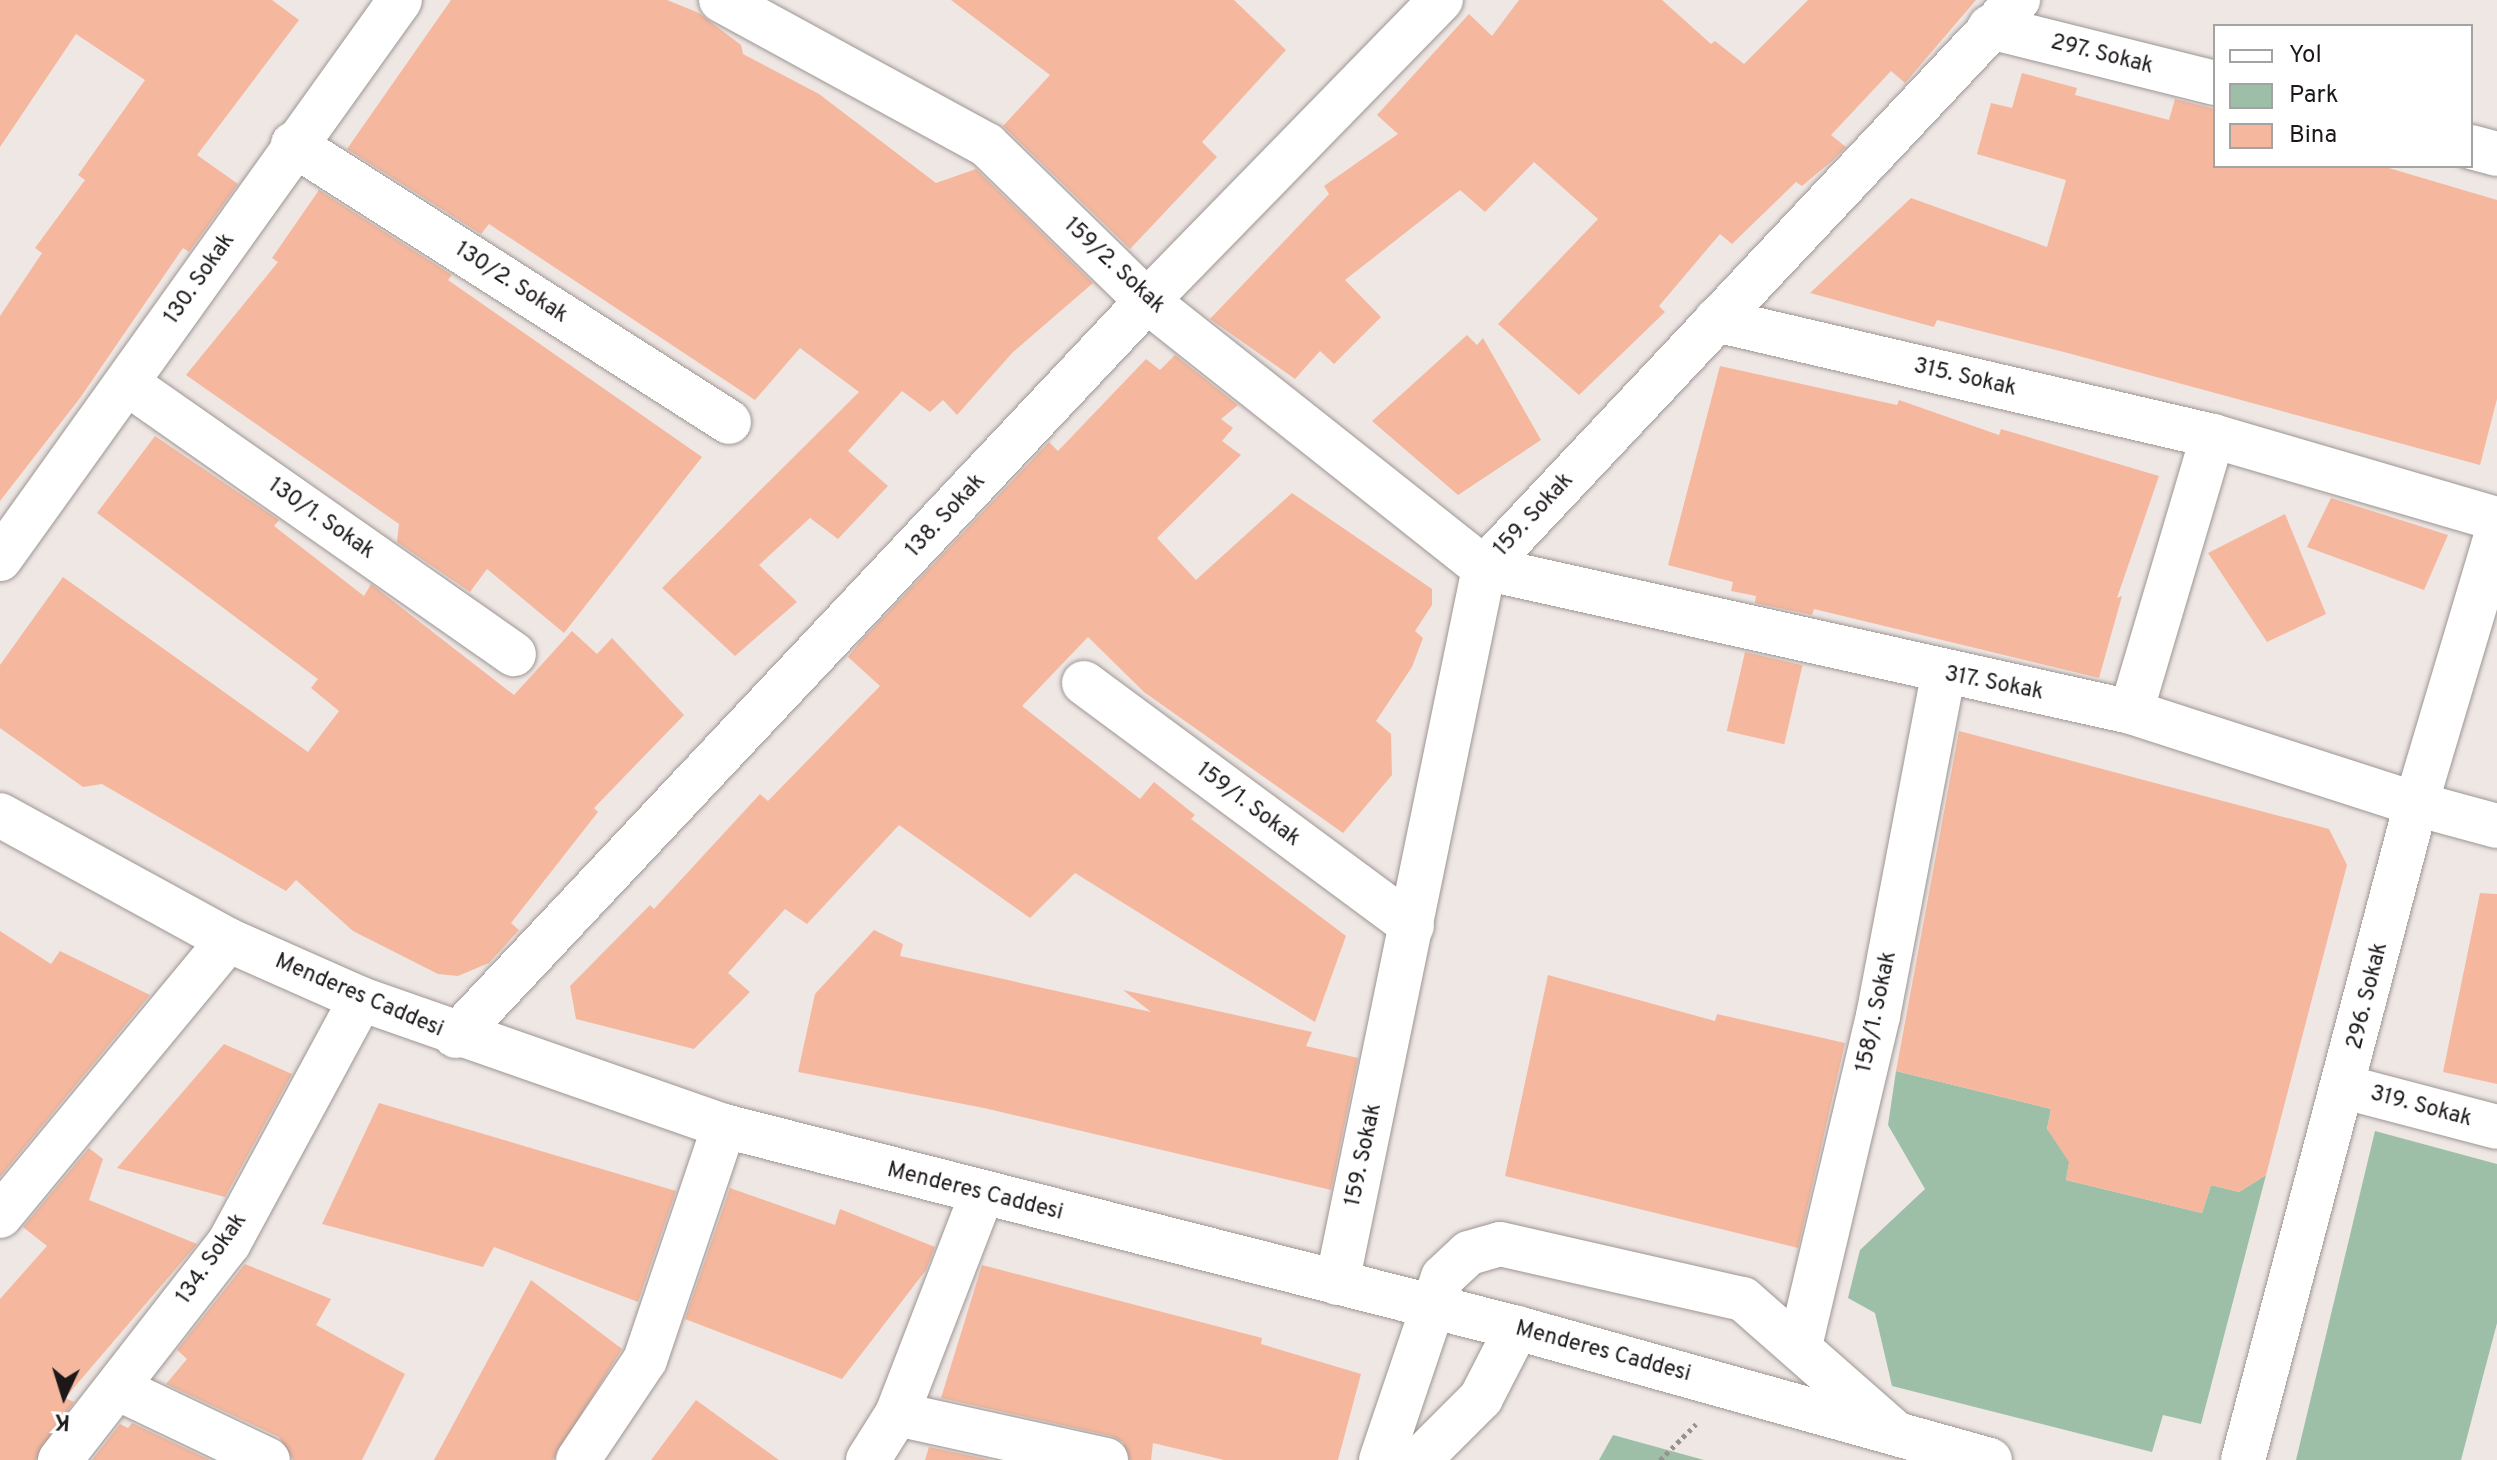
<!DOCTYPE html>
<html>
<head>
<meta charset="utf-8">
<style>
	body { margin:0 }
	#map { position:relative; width:2497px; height:1460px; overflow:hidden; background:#efe7e4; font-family:Overpass,sans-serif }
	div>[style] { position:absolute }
	.green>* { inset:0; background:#9ebfa7 }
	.building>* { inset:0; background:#f5b89f; transform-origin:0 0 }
	.path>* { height:5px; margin-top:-2.5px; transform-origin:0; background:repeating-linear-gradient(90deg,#97918f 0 4px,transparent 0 8px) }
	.roads { filter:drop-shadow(0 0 2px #9d9693) drop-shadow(0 0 2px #9d9693) }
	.minor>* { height:44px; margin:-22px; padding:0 22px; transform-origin:22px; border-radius:22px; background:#fff }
	.tertiary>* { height:44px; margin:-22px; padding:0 22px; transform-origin:22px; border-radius:22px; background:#fff }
	.secondary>* { height:44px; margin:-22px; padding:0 22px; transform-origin:22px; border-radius:22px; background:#fff }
	.primary>* { height:44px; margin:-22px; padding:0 22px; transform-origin:22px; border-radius:22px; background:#fff }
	span { translate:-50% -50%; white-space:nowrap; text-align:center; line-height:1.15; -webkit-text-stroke:7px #fff; paint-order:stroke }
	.street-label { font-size:22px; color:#1b1817 }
	.legend { position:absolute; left:2213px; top:24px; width:260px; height:144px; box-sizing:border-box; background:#fff; border:2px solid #a4a3a2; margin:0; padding:10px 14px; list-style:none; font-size:24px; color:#1b1817 }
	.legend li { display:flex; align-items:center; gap:16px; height:40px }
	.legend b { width:40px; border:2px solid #a4a3a2 }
	.north { position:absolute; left:24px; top:1356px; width:80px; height:80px; -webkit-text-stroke:6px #fff; paint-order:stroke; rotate:184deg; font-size:22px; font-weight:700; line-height:32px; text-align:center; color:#1b1817 }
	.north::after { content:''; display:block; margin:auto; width:28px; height:36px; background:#1b1817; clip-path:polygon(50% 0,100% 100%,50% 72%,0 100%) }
</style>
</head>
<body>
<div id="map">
	<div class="green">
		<i style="clip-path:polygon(1896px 1071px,2051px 1109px,2047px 1129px,2071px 1152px,2066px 1180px,2202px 1213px,2211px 1185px,2239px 1192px,2266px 1175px,2201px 1424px,2163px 1415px,2152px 1452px,1892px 1386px,1875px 1313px,1848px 1298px,1860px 1250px,1925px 1189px,1888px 1125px)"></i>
		<i style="clip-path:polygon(2375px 1131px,2497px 1164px,2497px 1323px,2461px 1460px,2296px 1460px)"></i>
		<i style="clip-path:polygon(1613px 1435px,1704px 1460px,1599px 1460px)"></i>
	</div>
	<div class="building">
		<i style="clip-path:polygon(0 0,272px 0,299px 20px,197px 155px,238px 184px,189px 252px,183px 248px,80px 398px,0 501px,0 316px,42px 253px,35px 248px,85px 180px,78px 175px,145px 80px,76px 34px,0 147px)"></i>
		<i style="clip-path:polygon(451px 0,667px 0,699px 13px,741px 45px,743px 54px,819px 94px,936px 183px,976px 169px,1093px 283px,1013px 352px,957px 415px,943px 400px,930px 412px,902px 391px,848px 451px,888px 486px,838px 539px,810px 518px,759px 565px,797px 602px,735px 656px,662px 588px,859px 392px,800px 348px,755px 400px,489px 224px,481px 234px,347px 149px)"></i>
		<i style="clip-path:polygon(951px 0,1234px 0,1286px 50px,1202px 142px,1217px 157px,1130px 249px,1003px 126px,1050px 75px)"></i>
		<i style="clip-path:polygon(1519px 0,1662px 0,1711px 44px,1715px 41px,1744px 64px,1808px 0,1976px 0,1905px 83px,1891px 71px,1831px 135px,1846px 147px,1832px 161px,1802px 186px,1796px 182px,1732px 244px,1720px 234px,1659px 306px,1665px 312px,1579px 395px,1498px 324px,1598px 219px,1534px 162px,1485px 212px,1460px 190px,1345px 280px,1381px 317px,1334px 364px,1320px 351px,1295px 379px,1210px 319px,1329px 194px,1324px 186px,1398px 134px,1377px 115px,1469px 14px,1492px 36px)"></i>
		<i style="clip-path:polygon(2022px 73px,2077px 88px,2075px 95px,2169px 120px,2175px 99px,2215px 109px,2215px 166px,2382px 166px,2497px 200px,2497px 399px,2480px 465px,2064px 352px,1937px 320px,1934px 327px,1810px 293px,1911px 198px,2047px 247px,2066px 180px,1977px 154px,1991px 103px,2012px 108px)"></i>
		<i style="clip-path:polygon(319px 190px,452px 275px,448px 280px,702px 457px,564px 633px,487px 569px,470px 592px,397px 542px,399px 524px,186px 375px,278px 262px,272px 258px)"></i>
		<i style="clip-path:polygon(1467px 335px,1477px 345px,1483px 338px,1541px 440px,1458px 495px,1372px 421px)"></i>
		<i style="clip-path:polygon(1175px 355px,1238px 405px,1221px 419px,1233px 428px,1222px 441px,1241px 455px,1157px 538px,1196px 580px,1292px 493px,1432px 589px,1432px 605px,1415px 631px,1423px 638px,1412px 667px,1376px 721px,1391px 734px,1392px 775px,1343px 833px,1144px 692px,1088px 637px,1022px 706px,1140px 799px,1154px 782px,1195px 815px,1191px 819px,1346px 936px,1315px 1022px,1075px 873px,1030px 918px,899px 825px,807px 924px,785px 909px,728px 973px,750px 992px,694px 1049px,576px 1019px,570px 986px,650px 905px,654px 909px,760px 794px,768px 801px,880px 686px,848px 657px,859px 643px,1049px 442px,1058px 451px,1146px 359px,1160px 370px)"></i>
		<i style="clip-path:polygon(1720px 366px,1897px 405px,1899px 400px,1999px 435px,2001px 429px,2159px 476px,2117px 598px,2122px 596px,2099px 678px,1814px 609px,1812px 615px,1755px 603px,1756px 596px,1731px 591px,1733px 582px,1668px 565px)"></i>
		<i style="clip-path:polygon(155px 436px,279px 520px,274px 526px,364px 596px,371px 584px,514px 695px,572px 631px,597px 654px,612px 638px,684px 715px,594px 808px,598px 812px,511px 923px,519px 930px,489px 963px,458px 976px,438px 974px,353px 931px,296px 880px,286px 891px,102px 784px,83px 787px,0 728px,0 665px,63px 577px,308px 752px,339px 711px,311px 688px,318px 679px,97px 513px)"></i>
		<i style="clip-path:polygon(2331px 498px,2448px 535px,2424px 590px,2307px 547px)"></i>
		<i style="clip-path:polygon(2285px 514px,2326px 614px,2267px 642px,2208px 553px)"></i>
		<i style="left:1745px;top:652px;width:59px;height:81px;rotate:13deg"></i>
		<i style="clip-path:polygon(1959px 731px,2329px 829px,2347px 865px,2266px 1175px,2239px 1192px,2211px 1185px,2202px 1213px,2066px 1180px,2069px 1162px,2047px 1129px,2051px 1109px,1896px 1071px)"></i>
		<i style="clip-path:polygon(2480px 893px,2497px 894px,2497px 1084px,2443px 1072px)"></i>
		<i style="clip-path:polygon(874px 930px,903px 944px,900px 956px,1151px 1012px,1123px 990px,1312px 1032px,1306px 1046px,1358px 1058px,1331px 1190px,984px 1108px,798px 1072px,815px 994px)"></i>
		<i style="clip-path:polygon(0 931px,51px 964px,60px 951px,150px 995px,0 1177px)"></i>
		<i style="clip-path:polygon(1548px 975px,1715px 1021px,1717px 1014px,1845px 1043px,1798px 1248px,1505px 1176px)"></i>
		<i style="clip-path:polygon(224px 1044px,292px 1074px,225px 1197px,117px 1168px)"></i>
		<i style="clip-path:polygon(379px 1103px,676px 1191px,638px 1302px,494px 1247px,483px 1267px,322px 1224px)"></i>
		<i style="clip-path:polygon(89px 1148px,103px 1159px,89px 1200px,197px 1244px,65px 1398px,74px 1402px,36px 1460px,0 1460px,0 1299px,47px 1246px,23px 1227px)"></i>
		<i style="clip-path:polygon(730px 1188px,835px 1225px,840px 1209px,935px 1247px,926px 1270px,842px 1379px,685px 1319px)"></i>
		<i style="clip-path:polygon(245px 1264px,331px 1299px,316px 1325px,405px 1374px,362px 1460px,293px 1460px,279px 1437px,166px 1384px,187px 1359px,177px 1350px)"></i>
		<i style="clip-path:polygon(982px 1265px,1262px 1338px,1261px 1344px,1361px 1374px,1338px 1460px,1224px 1460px,1153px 1443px,1151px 1460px,1130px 1460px,1123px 1442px,1111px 1436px,941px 1398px)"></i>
		<i style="clip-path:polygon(531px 1280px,622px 1349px,553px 1460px,434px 1460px)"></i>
		<i style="clip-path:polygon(696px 1400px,779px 1460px,651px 1460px)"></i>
		<i style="clip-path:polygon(132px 1423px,210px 1460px,92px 1460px,120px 1424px,128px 1428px)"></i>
		<i style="clip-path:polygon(929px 1447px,990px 1460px,925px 1460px)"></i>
	</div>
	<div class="path">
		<i style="left:1660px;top:1460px;width:51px;rotate:-45deg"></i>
	</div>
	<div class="roads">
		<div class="minor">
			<i style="left:1990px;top:27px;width:232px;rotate:14deg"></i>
			<i style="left:293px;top:144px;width:517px;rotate:32.52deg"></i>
			<i style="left:2471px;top:147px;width:27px;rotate:15deg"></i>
			<i style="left:1716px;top:320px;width:510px;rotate:13.14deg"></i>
			<i style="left:2213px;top:436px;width:296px;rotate:16.3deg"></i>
			<i style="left:128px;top:384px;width:471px;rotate:35deg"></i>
			<i style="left:0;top:559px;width:687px;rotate:-54.41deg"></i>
			<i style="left:1084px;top:683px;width:408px;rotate:36.5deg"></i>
			<i style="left:2131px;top:712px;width:288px;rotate:-73.5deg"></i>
			<i style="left:2416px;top:804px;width:84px;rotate:15.2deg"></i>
			<i style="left:456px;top:1036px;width:1009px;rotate:-46.77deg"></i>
			<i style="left:1147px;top:301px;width:421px;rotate:-45.7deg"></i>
			<i style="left:2345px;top:1087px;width:157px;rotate:14.7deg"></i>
			<i style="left:0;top:1216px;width:358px;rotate:-50.4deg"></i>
			<i style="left:1800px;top:1346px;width:339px;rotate:-76.7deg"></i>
			<i style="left:1878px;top:1016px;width:348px;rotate:-79.2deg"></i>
			<i style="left:117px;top:1388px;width:167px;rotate:25.5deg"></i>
			<i style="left:897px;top:1414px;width:214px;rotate:12.4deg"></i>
			<i style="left:60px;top:1460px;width:275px;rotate:-52.1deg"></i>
			<i style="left:229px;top:1243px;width:277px;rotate:-61.6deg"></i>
			<i style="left:578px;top:1460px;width:120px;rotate:-56.2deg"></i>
			<i style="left:645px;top:1360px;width:247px;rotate:-71.3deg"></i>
			<i style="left:868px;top:1460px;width:54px;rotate:-57.8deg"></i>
			<i style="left:897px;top:1414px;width:236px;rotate:-68.9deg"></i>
		</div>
		<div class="tertiary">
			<i style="left:721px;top:0;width:303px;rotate:28.6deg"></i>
			<i style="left:987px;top:145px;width:223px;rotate:44.3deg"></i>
			<i style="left:1147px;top:301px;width:430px;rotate:38.4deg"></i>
			<i style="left:1484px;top:568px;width:663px;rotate:12.55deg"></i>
			<i style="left:2131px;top:712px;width:299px;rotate:17.9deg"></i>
			<i style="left:1337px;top:1283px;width:730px;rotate:-78.38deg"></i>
			<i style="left:1484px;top:568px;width:780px;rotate:-46.77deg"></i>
			<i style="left:2243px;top:1460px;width:678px;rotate:-75.23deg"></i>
			<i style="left:2416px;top:804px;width:283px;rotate:-73.4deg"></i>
		</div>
		<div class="secondary">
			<i style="left:1381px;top:1460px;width:193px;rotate:-71.3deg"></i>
			<i style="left:1443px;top:1277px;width:35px;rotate:-43deg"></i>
			<i style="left:1469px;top:1253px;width:32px;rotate:-16deg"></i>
			<i style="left:1500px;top:1244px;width:249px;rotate:12.8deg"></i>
			<i style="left:1743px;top:1299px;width:198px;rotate:41.3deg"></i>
			<i style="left:1419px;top:1460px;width:88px;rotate:-45deg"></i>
			<i style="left:1481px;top:1398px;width:79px;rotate:-62.8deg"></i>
		</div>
		<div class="primary">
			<i style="left:0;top:815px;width:260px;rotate:28.7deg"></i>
			<i style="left:228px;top:940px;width:145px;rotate:23.9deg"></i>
			<i style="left:361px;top:999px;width:385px;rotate:19.3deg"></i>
			<i style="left:724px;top:1126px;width:818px;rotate:14.29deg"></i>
			<i style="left:1517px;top:1328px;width:491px;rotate:15.6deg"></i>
		</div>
	</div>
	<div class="street-label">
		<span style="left:2102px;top:55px;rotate:14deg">297. Sokak</span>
		<span style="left:1114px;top:266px;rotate:43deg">159/2. Sokak</span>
		<span style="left:200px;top:279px;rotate:-55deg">130. Sokak</span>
		<span style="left:511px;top:283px;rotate:33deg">130/2. Sokak</span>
		<span style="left:1965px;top:378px;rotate:13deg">315. Sokak</span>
		<span style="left:1534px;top:515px;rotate:-47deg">159. Sokak</span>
		<span style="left:946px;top:516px;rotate:-47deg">138. Sokak</span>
		<span style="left:321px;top:519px;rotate:35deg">130/1. Sokak</span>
		<span style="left:1994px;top:684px;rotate:11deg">317. Sokak</span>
		<span style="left:1248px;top:805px;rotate:37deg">159/1. Sokak</span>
		<span style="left:359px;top:996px;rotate:23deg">Menderes Caddesi</span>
		<span style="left:2368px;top:996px;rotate:-76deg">296. Sokak</span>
		<span style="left:1877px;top:1012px;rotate:-78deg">158/1. Sokak</span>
		<span style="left:2421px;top:1107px;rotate:15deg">319. Sokak</span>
		<span style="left:1364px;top:1155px;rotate:-78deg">159. Sokak</span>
		<span style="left:975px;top:1192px;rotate:14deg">Menderes Caddesi</span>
		<span style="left:212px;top:1259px;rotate:-55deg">134. Sokak</span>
		<span style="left:1603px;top:1352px;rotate:15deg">Menderes Caddesi</span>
	</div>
	<ul class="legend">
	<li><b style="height:10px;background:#fff"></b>Yol</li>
	<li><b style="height:22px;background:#9ebfa7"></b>Park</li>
	<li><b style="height:22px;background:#f5b89f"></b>Bina</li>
	</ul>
	<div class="north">K</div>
</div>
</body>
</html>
